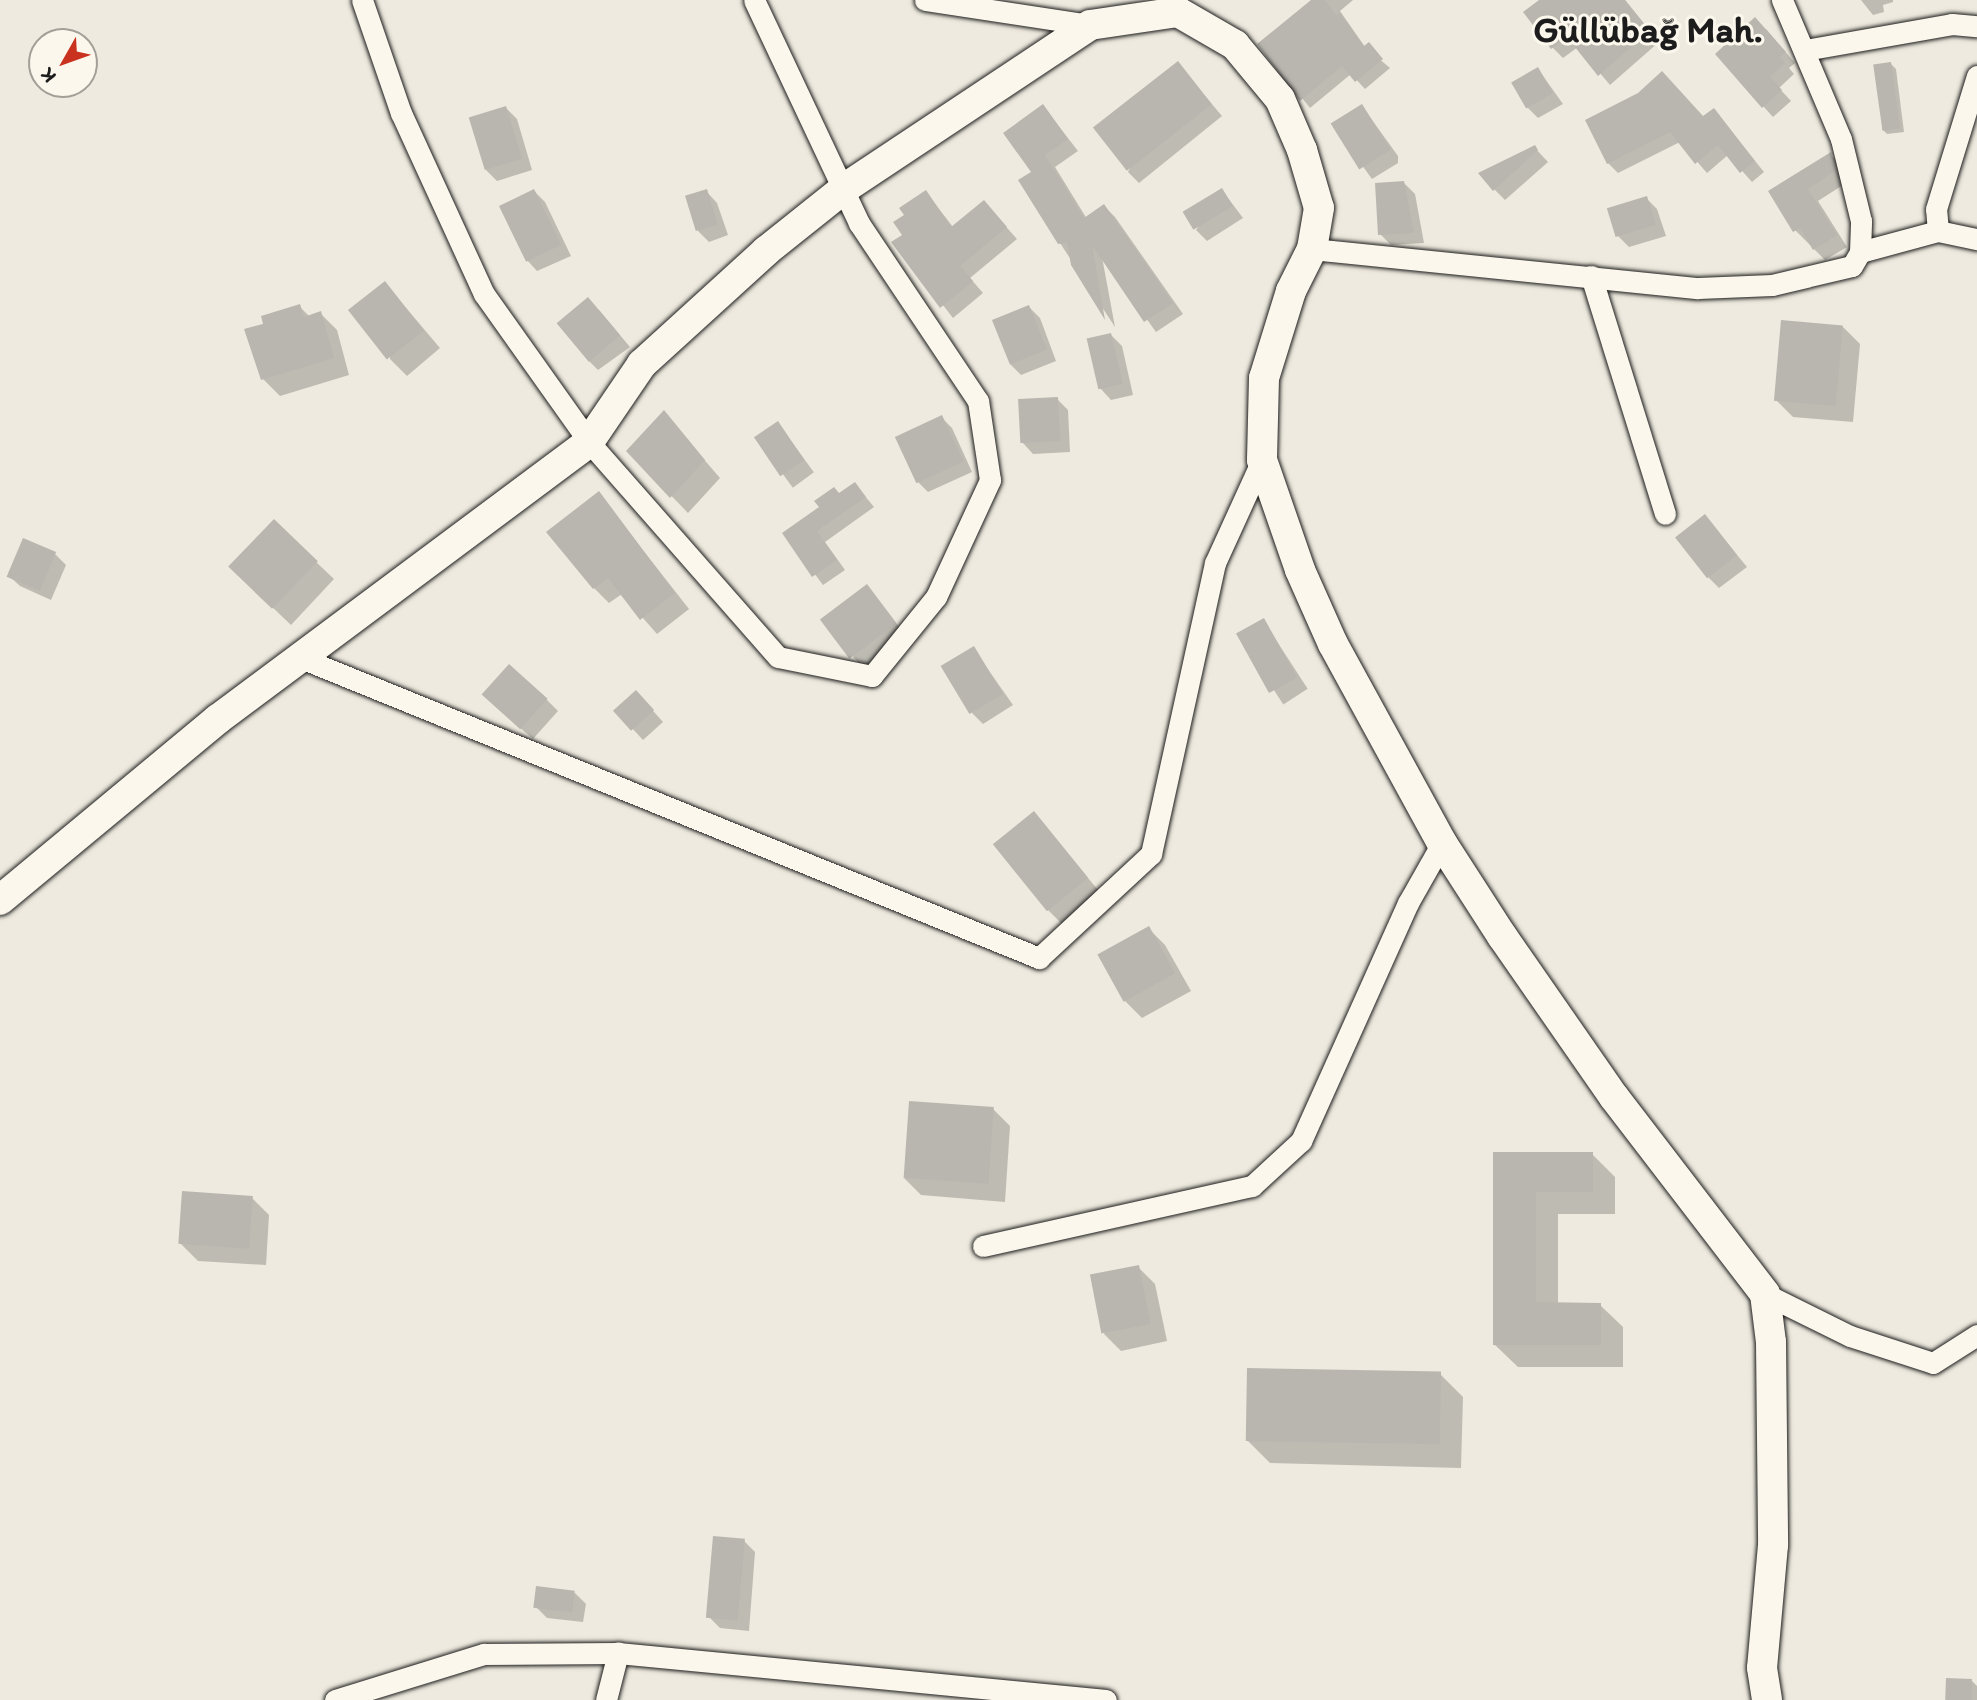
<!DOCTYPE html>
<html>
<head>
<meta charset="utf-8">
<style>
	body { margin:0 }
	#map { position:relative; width:1977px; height:1700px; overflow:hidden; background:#eeeadf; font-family:Itim,sans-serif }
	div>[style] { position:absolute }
	.shadow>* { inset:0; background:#0003; transform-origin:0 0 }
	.building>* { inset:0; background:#b9b6af; transform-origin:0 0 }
	.roads { filter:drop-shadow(0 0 2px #1c1c1c) drop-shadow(0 0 2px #1c1c1c) }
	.street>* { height:21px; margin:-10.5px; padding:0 10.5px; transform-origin:10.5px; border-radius:10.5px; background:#fbf7ec }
	.secondary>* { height:30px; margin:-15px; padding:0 15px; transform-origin:15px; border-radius:15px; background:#fbf7ec }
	span { translate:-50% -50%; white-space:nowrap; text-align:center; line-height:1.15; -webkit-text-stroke:6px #fbf7ec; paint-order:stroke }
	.district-label { font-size:37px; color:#1c1c1c; font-weight:700 }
	.north { position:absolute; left:28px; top:28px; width:70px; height:70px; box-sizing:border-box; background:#fbf7ec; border:2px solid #a29f99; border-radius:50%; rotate:230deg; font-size:19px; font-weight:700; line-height:28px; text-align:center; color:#1c1c1c }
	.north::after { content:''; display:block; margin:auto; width:24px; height:32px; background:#c8321e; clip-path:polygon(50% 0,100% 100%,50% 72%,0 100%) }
</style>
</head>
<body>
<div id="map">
	<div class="shadow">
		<i style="clip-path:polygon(1314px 0,1353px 0,1340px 11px,1365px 47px,1390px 68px,1365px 89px,1351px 74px,1310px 108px,1260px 45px)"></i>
		<i style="clip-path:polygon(1541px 0,1625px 0,1659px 42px,1610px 85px,1578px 47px,1563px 58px,1553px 48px,1525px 13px)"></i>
		<i style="clip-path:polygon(1861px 0,1893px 0,1893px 2px,1883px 5px,1884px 12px,1873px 15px)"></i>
		<i style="clip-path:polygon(1766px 29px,1795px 63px,1789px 68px,1794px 74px,1779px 88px,1791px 101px,1773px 117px,1763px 106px)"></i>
		<i style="clip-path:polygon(1178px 64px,1222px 116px,1139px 183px,1128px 172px)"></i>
		<i style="clip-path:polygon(1891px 64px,1896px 69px,1904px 132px,1887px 134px,1882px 129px)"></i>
		<i style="clip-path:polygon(1538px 69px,1563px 104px,1538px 118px,1527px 107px)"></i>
		<i style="clip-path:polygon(1043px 106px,1078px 151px,1055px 167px,1087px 219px,1104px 206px,1115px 217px,1183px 314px,1156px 332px,1102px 257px,1115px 327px,1060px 243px,1034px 172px)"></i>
		<i style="clip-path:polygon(1362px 106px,1398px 156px,1398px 163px,1372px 179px,1333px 125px)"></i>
		<i style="clip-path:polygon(506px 108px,517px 119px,532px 170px,497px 181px,486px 170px)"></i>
		<i style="clip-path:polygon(1714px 110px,1764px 172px,1752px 182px,1728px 155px,1707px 173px,1680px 142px,1618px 173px,1608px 163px,1587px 121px,1704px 118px)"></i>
		<i style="clip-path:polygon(1534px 147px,1548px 162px,1505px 200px,1494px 189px)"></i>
		<i style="clip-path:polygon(1830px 154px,1841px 165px,1846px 183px,1818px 201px,1847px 247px,1825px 260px,1795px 230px,1770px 192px)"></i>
		<i style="clip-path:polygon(1404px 183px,1415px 194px,1424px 243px,1391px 245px,1380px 234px)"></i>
		<i style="clip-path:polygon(1222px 190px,1243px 218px,1207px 241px,1196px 230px)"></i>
		<i style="clip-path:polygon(534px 191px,545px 202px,571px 256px,537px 271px,526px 259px,501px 207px)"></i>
		<i style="clip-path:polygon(706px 191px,717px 203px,728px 235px,709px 242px,698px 231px)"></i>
		<i style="clip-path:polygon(926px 192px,953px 227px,984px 202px,1017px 239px,970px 278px,983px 293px,953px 318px,894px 242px,904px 236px,907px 215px)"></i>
		<i style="clip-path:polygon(1646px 198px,1657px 209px,1666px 236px,1629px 247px,1618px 236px)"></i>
		<i style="clip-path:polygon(385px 283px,440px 348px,407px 376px,390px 359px)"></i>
		<i style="clip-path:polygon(299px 306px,310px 317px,320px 313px,337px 330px,349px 375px,280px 396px,263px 379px,265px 326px)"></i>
		<i style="clip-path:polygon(1029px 307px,1040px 318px,1056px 361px,1021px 375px,1010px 364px)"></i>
		<i style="clip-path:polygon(599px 310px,630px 347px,598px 370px,587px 359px)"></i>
		<i style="clip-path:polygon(1842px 326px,1860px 344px,1853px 422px,1793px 417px,1776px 400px)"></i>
		<i style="clip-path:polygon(1111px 335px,1122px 346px,1133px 395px,1111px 400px,1100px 388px)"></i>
		<i style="clip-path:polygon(1057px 399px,1068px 410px,1070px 452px,1033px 454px,1022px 442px)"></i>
		<i style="clip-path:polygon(664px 413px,720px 478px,688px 513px,628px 451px)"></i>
		<i style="clip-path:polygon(941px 417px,952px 428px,972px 472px,928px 492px,917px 481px)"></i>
		<i style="left:778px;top:423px;width:61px;height:26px;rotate:54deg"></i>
		<i style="clip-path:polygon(855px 484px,874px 507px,825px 542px,845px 570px,823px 585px,784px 533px)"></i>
		<i style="clip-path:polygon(599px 494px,689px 609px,657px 634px,622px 594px,609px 603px,594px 588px)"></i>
		<i style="clip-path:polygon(1705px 516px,1747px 567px,1719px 588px,1708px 577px)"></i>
		<i style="clip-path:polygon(274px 522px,334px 579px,291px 625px,248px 584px)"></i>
		<i style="clip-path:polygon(55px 554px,66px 565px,51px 600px,20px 586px,8px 575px)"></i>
		<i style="clip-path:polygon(876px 599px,906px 635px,864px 668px,853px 657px)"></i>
		<i style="left:1263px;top:620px;width:82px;height:29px;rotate:57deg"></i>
		<i style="clip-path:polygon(973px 648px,1013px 705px,983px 724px,972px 713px)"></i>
		<i style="clip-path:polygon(547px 700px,558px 711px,533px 739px,495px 706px)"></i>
		<i style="clip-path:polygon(647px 704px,663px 722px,643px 740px,616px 711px)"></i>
		<i style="clip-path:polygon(1034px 813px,1103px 896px,1065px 927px,1048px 910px)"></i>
		<i style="clip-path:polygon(1148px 928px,1165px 945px,1191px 991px,1142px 1018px,1125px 1001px)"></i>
		<i style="clip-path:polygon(993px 1109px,1010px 1126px,1005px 1202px,921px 1195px,904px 1178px)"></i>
		<i style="clip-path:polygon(1494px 1154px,1592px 1154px,1615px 1177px,1615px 1214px,1558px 1214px,1558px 1304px,1600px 1305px,1623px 1327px,1623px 1367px,1518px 1367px,1495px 1345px)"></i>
		<i style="clip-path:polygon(252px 1198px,269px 1215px,266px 1265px,198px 1261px,181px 1244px)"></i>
		<i style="clip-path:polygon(1138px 1267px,1155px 1284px,1167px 1341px,1121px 1351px,1104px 1334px)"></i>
		<i style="clip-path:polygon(1440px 1374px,1463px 1397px,1461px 1468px,1270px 1463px,1247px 1440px)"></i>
		<i style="clip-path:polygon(744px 1541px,755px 1552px,749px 1631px,720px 1628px,709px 1617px)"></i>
		<i style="clip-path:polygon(575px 1593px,586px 1604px,583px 1622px,547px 1618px,536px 1607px)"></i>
		<i style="clip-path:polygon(1972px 1681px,1977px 1686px,1977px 1700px,1947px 1700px)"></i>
	</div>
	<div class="building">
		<i style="clip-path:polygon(1311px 0,1325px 0,1336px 15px,1340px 13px,1364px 46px,1369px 42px,1383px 59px,1355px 82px,1342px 66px,1300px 101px,1257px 44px)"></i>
		<i style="clip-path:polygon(1539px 0,1625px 0,1650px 31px,1598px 76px,1567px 37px,1551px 49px,1523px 12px)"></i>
		<i style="clip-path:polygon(1755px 17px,1786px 52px,1780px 57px,1785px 63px,1770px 77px,1782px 90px,1762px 108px,1715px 54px)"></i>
		<i style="left:1178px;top:61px;width:55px;height:108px;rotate:52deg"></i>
		<i style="left:1891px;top:62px;width:67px;height:18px;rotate:82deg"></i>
		<i style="left:1538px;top:67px;width:30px;height:31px;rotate:60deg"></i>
		<i style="clip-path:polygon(1662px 71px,1703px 116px,1714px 108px,1755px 161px,1740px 173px,1718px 145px,1695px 164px,1670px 132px,1607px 164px,1585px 120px,1638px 93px)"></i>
		<i style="clip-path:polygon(1043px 104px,1068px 139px,1045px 155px,1084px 218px,1104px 204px,1173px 303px,1144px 322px,1092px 245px,1105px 320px,1071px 265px,1067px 243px,1058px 244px,1018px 180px,1031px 172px,1003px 133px)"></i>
		<i style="left:1362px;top:104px;width:54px;height:37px;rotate:58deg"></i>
		<i style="left:506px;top:106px;width:55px;height:39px;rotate:73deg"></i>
		<i style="clip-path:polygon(1535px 145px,1538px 150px,1493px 191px,1478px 173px)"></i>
		<i style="clip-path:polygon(1831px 152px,1835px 171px,1808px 189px,1837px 235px,1813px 250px,1800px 228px,1793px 232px,1768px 191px)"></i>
		<i style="clip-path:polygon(1404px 181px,1414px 233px,1378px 235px,1375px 183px)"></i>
		<i style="left:1222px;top:188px;width:21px;height:46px;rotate:59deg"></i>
		<i style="left:534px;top:189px;width:62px;height:39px;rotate:64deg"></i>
		<i style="left:707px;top:189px;width:37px;height:23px;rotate:73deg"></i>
		<i style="clip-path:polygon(926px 190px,951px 227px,984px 200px,1007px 227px,960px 266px,973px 281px,940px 308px,891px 242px,902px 235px,893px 222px,904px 215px,899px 208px)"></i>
		<i style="left:1647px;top:196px;width:30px;height:42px;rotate:73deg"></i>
		<i style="left:385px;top:281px;width:63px;height:47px;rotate:52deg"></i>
		<i style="left:588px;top:297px;width:50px;height:41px;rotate:50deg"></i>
		<i style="clip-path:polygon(300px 304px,304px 317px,321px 311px,334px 358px,261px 380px,244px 329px,263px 324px,261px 316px)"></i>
		<i style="left:1029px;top:305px;width:48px;height:40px;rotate:68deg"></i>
		<i style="left:1781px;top:320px;width:62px;height:81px;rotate:5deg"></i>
		<i style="left:1111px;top:333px;width:52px;height:25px;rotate:77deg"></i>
		<i style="left:1058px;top:397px;width:44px;height:40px;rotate:87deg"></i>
		<i style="clip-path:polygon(664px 410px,705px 460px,670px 498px,626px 451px)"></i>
		<i style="left:942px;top:415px;width:51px;height:52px;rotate:65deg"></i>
		<i style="left:778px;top:421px;width:47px;height:29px;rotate:56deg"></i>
		<i style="clip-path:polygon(855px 482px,866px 497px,817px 531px,837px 560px,812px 577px,782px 533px,819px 507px,814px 501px,834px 487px,839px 493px)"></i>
		<i style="clip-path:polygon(599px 491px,675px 593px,640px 620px,608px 578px,593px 589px,546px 532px)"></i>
		<i style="left:1705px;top:514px;width:52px;height:38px;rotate:52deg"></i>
		<i style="left:274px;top:519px;width:61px;height:66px;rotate:44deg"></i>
		<i style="left:23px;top:538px;width:36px;height:42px;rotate:23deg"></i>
		<i style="left:867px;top:584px;width:49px;height:59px;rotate:53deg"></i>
		<i style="left:1264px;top:618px;width:68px;height:32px;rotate:61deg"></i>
		<i style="left:974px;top:646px;width:56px;height:39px;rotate:59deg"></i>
		<i style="left:509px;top:664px;width:52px;height:41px;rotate:42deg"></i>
		<i style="left:636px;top:690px;width:27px;height:31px;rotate:48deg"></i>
		<i style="left:1034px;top:811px;width:86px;height:53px;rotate:51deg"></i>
		<i style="left:1149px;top:926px;width:54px;height:59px;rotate:61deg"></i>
		<i style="left:909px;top:1101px;width:85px;height:77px;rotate:4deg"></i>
		<i style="clip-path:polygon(1493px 1152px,1593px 1152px,1593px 1192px,1536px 1192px,1536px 1302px,1601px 1303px,1601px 1345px,1493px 1345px)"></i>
		<i style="left:182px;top:1191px;width:71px;height:53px;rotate:4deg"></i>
		<i style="left:1139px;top:1265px;width:60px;height:50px;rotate:79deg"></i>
		<i style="left:1247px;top:1368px;width:194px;height:73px;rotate:1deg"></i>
		<i style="left:713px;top:1536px;width:32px;height:82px;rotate:5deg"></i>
		<i style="left:536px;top:1586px;width:39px;height:22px;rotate:7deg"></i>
		<i style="left:1946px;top:1678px;width:26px;height:22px;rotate:2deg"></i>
	</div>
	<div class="roads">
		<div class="street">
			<i style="left:362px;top:0;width:120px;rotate:71deg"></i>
			<i style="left:401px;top:113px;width:199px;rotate:65.4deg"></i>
			<i style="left:484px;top:294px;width:181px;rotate:54.6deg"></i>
			<i style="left:589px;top:442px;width:286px;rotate:48.7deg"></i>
			<i style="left:778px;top:657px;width:96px;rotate:11.4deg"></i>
			<i style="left:872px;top:676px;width:102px;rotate:-51deg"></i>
			<i style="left:936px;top:597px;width:129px;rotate:-65.2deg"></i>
			<i style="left:990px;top:480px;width:80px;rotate:-98.6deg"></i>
			<i style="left:978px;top:401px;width:214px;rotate:-123.8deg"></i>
			<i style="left:859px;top:223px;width:246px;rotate:-115.2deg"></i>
			<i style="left:925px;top:0;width:167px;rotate:8.6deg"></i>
			<i style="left:1805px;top:50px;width:149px;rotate:-10deg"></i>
			<i style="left:1952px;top:24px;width:25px;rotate:5deg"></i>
			<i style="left:1938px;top:231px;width:22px;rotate:-95deg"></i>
			<i style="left:1936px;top:209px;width:139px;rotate:-72.9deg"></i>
			<i style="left:1312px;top:249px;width:388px;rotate:5.8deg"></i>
			<i style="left:1698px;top:288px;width:74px;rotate:-2.3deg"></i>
			<i style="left:1772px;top:285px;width:82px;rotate:-13.4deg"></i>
			<i style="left:1852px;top:266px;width:16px;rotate:-60deg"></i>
			<i style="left:1860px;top:252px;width:31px;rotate:-88deg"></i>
			<i style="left:1861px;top:221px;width:84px;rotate:-103.7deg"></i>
			<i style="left:1841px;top:139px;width:151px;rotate:-113deg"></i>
			<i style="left:1860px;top:252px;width:81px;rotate:-15.1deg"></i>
			<i style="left:1938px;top:231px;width:40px;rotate:12deg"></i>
			<i style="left:1591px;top:276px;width:249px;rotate:72.7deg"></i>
			<i style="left:301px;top:658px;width:797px;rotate:22.12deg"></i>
			<i style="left:1039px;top:958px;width:153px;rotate:-42.9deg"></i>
			<i style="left:1151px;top:854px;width:298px;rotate:-77.6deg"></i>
			<i style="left:1215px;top:563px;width:113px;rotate:-65.5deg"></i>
			<i style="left:983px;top:1246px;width:276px;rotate:-12.6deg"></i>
			<i style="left:1252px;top:1186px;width:67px;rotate:-42.6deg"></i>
			<i style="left:1301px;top:1141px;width:261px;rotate:-65.8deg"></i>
			<i style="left:1408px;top:903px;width:69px;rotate:-60.5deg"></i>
			<i style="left:1765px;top:1294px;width:95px;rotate:26.3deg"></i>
			<i style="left:1850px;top:1336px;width:87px;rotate:18deg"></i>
			<i style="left:1933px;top:1363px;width:52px;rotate:-32.5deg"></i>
			<i style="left:335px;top:1700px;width:156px;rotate:-17.2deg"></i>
			<i style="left:484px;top:1654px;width:134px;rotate:-0.4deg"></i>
			<i style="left:618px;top:1653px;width:490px;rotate:5.5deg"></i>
			<i style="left:606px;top:1700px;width:49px;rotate:-75.7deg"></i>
		</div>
		<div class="secondary">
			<i style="left:0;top:900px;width:283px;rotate:-39.7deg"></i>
			<i style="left:218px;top:719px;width:463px;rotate:-36.7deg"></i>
			<i style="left:589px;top:442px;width:94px;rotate:-55.8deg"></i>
			<i style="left:642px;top:364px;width:168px;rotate:-42.3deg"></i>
			<i style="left:766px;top:251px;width:101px;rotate:-38.6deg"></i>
			<i style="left:845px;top:188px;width:294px;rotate:-33.6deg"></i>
			<i style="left:1090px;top:25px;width:89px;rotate:-8.4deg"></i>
			<i style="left:1178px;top:12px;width:66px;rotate:30.1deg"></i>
			<i style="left:1235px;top:45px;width:70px;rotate:50.2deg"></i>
			<i style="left:1280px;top:99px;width:56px;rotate:66.7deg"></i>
			<i style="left:1302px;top:150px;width:60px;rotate:73.7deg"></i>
			<i style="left:1319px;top:208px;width:42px;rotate:99.7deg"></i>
			<i style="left:1312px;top:249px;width:47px;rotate:116.6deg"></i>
			<i style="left:1291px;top:291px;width:91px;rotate:107.2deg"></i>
			<i style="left:1264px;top:378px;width:82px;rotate:91.4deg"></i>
			<i style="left:1262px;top:460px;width:116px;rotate:70.9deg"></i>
			<i style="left:1300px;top:570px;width:81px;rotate:66deg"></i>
			<i style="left:1333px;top:644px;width:227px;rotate:61.3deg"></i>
			<i style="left:1442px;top:843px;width:111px;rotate:57.2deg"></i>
			<i style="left:1502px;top:936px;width:196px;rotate:55.2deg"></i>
			<i style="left:1614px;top:1097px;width:248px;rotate:52.5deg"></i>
			<i style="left:1765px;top:1294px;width:48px;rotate:82.9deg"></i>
			<i style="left:1771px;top:1342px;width:203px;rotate:89.4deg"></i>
			<i style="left:1773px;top:1545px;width:123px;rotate:95.1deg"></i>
			<i style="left:1762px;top:1668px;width:32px;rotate:81deg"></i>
		</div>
	</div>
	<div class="district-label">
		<span style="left:1648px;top:29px">Güllübağ Mah.</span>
	</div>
	<div class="north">K</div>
</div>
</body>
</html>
